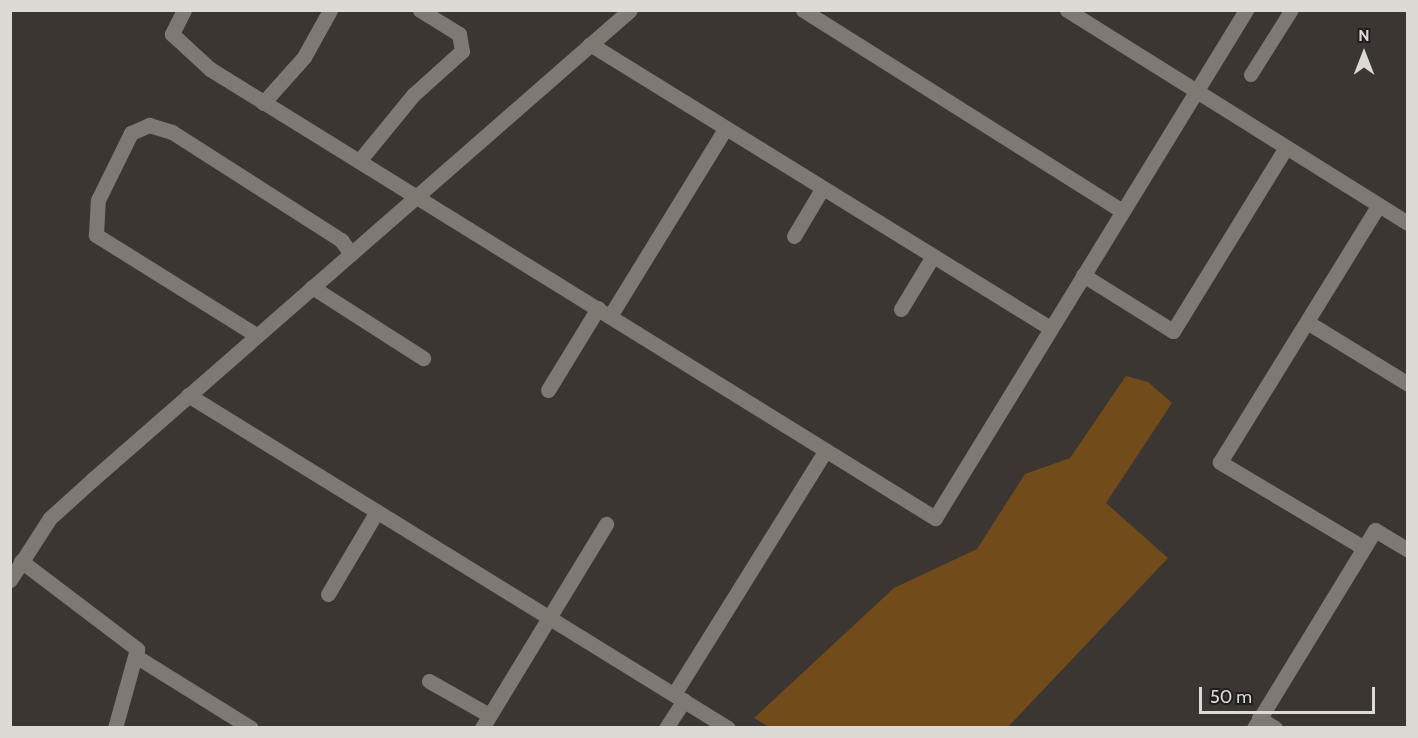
<!DOCTYPE html>
<html>
<head>
<meta charset="utf-8">
<style>
	body { margin:0 }
	#map { position:relative; width:1418px; height:738px; overflow:hidden; background:#3b3631; font-family:Cabin,sans-serif }
	div>[style] { position:absolute }
	.green>* { inset:0; background:#724b1b }
	.service>* { height:14px; margin:-7px; padding:0 7px; transform-origin:7px; border-radius:7px; background:#7f7973 }
	.minor>* { height:15px; margin:-7.5px; padding:0 7.5px; transform-origin:7.5px; border-radius:7.5px; background:#7f7973 }
	span { translate:-50% -50%; white-space:nowrap; text-align:center; line-height:1.15; -webkit-text-stroke:6px #201e1c; paint-order:stroke }
	.frame { position:absolute; inset:0; border:12px solid #dddad6; pointer-events:none }
	.north { position:absolute; left:1334px; top:24px; width:60px; height:60px; -webkit-text-stroke:4px #201e1c; paint-order:stroke; rotate:0deg; font-size:16px; font-weight:700; line-height:24px; text-align:center; color:#dddad6 }
	.north::after { content:''; display:block; margin:auto; width:21px; height:27px; background:#dddad6; clip-path:polygon(50% 0,100% 100%,50% 72%,0 100%) }
	.scale { position:absolute; left:1199px; top:687px; width:176px; height:27px; box-sizing:border-box; border:3px solid #dddad6; border-top:0; padding-left:8px; font-size:18px; line-height:21px; white-space:nowrap; color:#dddad6; -webkit-text-stroke:4px #201e1c; paint-order:stroke }
</style>
</head>
<body>
<div id="map">
	<div class="green">
		<i style="clip-path:polygon(1126px 376px,1148px 382px,1172px 403px,1106px 503px,1168px 558px,1008px 727px,771px 728px,754px 718px,894px 588px,977px 549px,1025px 474px,1070px 458px)"></i>
	</div>
	<div class="service">
		<i style="left:1251px;top:75px;width:77px;rotate:-57.8deg"></i>
	</div>
	<div class="minor">
		<i style="left:184px;top:10px;width:27px;rotate:117deg"></i>
		<i style="left:172px;top:34px;width:52px;rotate:42.6deg"></i>
		<i style="left:210px;top:69px;width:853px;rotate:31.77deg"></i>
		<i style="left:935px;top:518px;width:596px;rotate:-58.52deg"></i>
		<i style="left:803px;top:10px;width:377px;rotate:32.2deg"></i>
		<i style="left:1067px;top:10px;width:402px;rotate:32deg"></i>
		<i style="left:590px;top:44px;width:541px;rotate:31.69deg"></i>
		<i style="left:263px;top:103px;width:62px;rotate:-48.3deg"></i>
		<i style="left:304px;top:57px;width:54px;rotate:-61deg"></i>
		<i style="left:359px;top:161px;width:85px;rotate:-50.7deg"></i>
		<i style="left:413px;top:95px;width:66px;rotate:-41.9deg"></i>
		<i style="left:462px;top:51px;width:17px;rotate:-100deg"></i>
		<i style="left:459px;top:34px;width:46px;rotate:-148.4deg"></i>
		<i style="left:794px;top:236px;width:55px;rotate:-59.2deg"></i>
		<i style="left:1083px;top:275px;width:106px;rotate:31.9deg"></i>
		<i style="left:1173px;top:331px;width:214px;rotate:-58.4deg"></i>
		<i style="left:312px;top:287px;width:132px;rotate:32.6deg"></i>
		<i style="left:901px;top:309px;width:62px;rotate:-58.9deg"></i>
		<i style="left:610px;top:316px;width:220px;rotate:-58.4deg"></i>
		<i style="left:1307px;top:322px;width:119px;rotate:31.5deg"></i>
		<i style="left:256px;top:335px;width:189px;rotate:-148deg"></i>
		<i style="left:96px;top:235px;width:35px;rotate:-87deg"></i>
		<i style="left:98px;top:200px;width:75px;rotate:-63.8deg"></i>
		<i style="left:131px;top:133px;width:20px;rotate:-24deg"></i>
		<i style="left:149px;top:125px;width:24px;rotate:17deg"></i>
		<i style="left:172px;top:132px;width:201px;rotate:32.6deg"></i>
		<i style="left:341px;top:240px;width:17px;rotate:54deg"></i>
		<i style="left:548px;top:390px;width:96px;rotate:-58.6deg"></i>
		<i style="left:188px;top:395px;width:634px;rotate:31.66deg"></i>
		<i style="left:1364px;top:548px;width:168px;rotate:-149.2deg"></i>
		<i style="left:1220px;top:462px;width:302px;rotate:-58.3deg"></i>
		<i style="left:21px;top:561px;width:146px;rotate:37.2deg"></i>
		<i style="left:137px;top:649px;width:82px;rotate:105.6deg"></i>
		<i style="left:10px;top:580px;width:74px;rotate:-57.2deg"></i>
		<i style="left:50px;top:518px;width:57px;rotate:-42.1deg"></i>
		<i style="left:92px;top:480px;width:714px;rotate:-41.14deg"></i>
		<i style="left:328px;top:594px;width:96px;rotate:-59.4deg"></i>
		<i style="left:137px;top:657px;width:134px;rotate:31.9deg"></i>
		<i style="left:429px;top:681px;width:69px;rotate:29.5deg"></i>
		<i style="left:674px;top:694px;width:287px;rotate:-58.1deg"></i>
		<i style="left:1259px;top:718px;width:19px;rotate:32deg"></i>
		<i style="left:482px;top:728px;width:239px;rotate:-58.7deg"></i>
		<i style="left:666px;top:728px;width:33px;rotate:-57deg"></i>
		<i style="left:1254px;top:728px;width:232px;rotate:-58.6deg"></i>
		<i style="left:1375px;top:530px;width:39px;rotate:31deg"></i>
	</div>
	<div class="frame"></div>
	<div class="north">N</div>
	<div class="scale">50 m</div>
</div>
</body>
</html>
